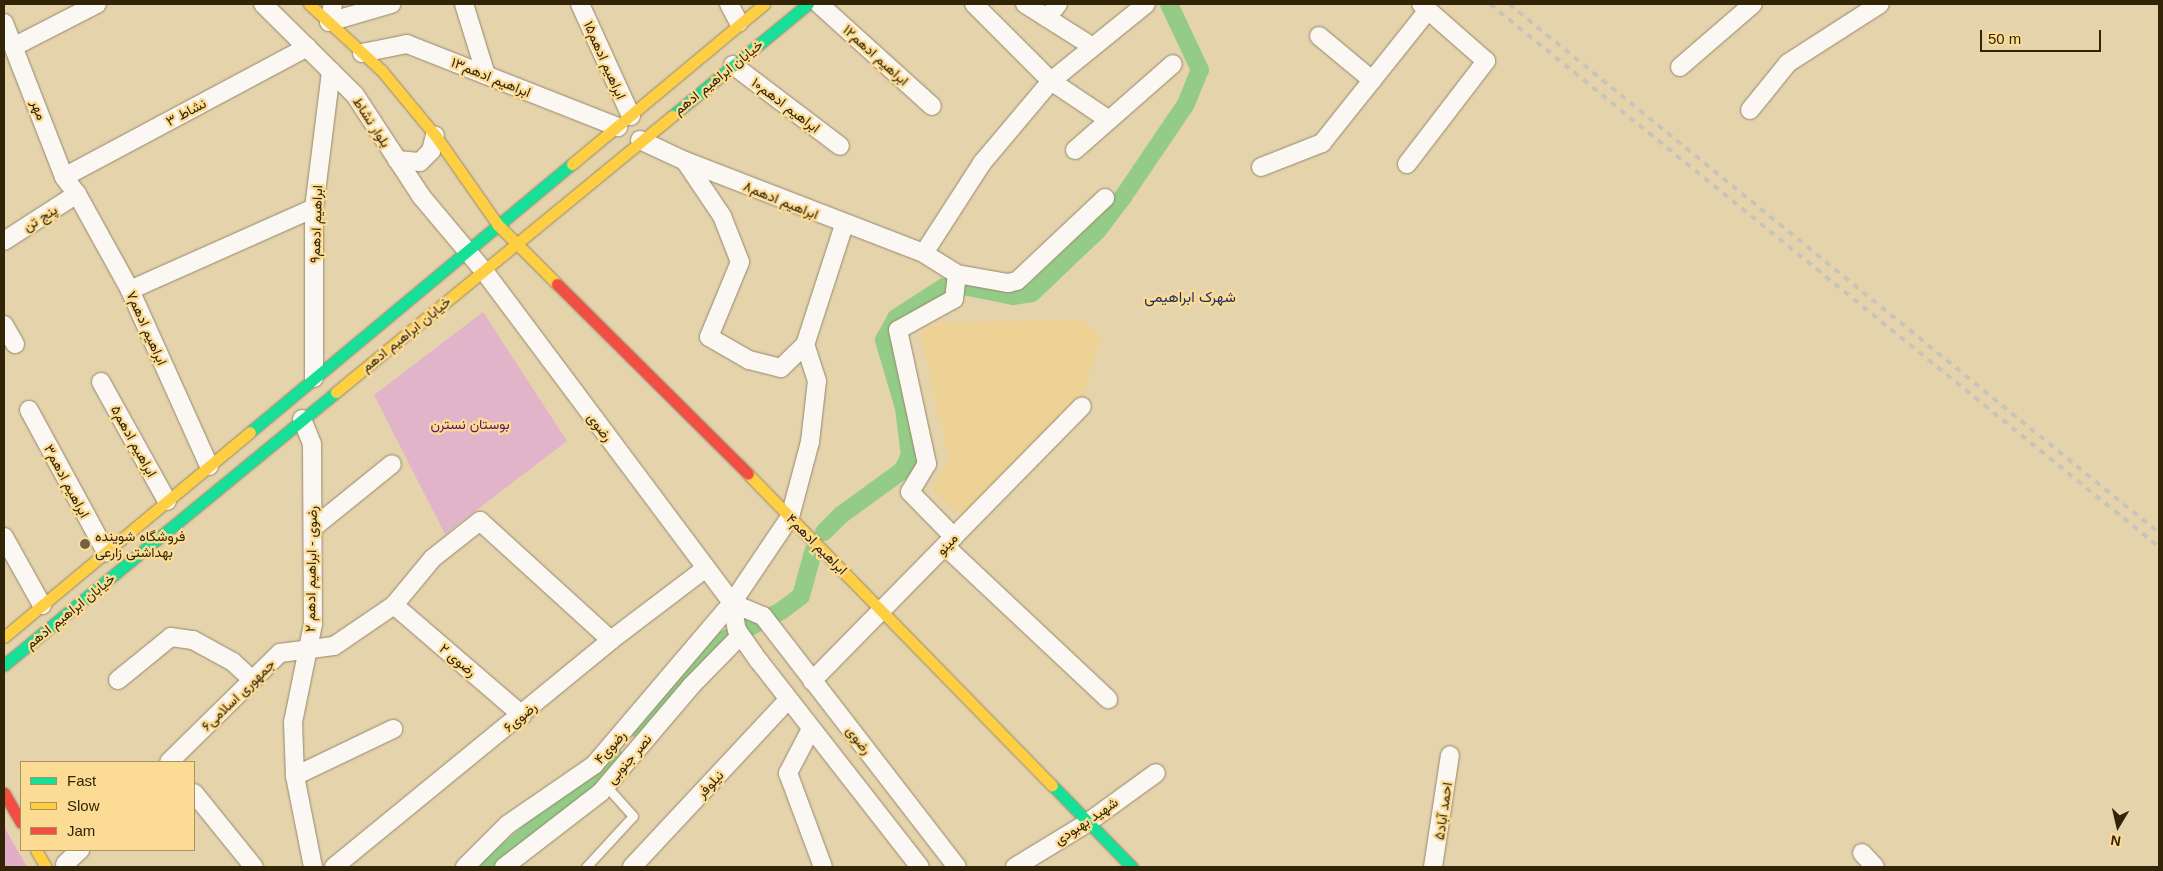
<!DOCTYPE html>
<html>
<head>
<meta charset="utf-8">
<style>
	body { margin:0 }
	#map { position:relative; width:2163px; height:871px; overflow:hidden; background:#e5d3ac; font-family:Helvetica,Vazirmatn,sans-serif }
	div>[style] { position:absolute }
	.built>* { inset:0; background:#eed295 }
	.green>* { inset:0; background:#e2b4ca }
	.forest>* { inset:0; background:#e1adc9 }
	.canal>* { height:18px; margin:-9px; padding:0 9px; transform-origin:9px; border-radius:9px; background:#94cc87 }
	.roads { filter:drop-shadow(0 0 1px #94886c) drop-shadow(0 0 1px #94886c) }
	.lane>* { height:9px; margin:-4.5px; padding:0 4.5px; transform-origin:4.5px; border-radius:4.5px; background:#fbf8f3 }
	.street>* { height:18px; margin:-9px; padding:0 9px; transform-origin:9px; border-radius:9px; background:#fbf8f3 }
	.fast>* { height:11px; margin:-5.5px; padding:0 5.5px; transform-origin:5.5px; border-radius:5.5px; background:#16e098 }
	.slow>* { height:11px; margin:-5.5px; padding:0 5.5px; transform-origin:5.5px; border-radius:5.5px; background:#ffcf43 }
	.jam>* { height:11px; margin:-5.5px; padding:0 5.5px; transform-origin:5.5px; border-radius:5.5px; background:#f24e42 }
	.rail>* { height:4px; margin-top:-2px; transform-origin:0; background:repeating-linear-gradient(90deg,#c9c4b9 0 6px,transparent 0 12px) }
	.dots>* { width:14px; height:14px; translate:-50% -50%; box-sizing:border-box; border:2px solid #fcdb95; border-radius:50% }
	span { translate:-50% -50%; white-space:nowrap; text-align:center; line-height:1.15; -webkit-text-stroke:4.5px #fcdb95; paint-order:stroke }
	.street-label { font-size:14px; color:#312407 }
	.park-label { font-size:14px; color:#5b1460 }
	.poi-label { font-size:14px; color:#312407 }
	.left { translate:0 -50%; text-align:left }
	.neighbourhood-label { font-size:15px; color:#1a2f66 }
	.frame { position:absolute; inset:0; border:5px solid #312407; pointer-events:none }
	.legend { position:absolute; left:20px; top:761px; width:175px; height:90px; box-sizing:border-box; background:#fcdb95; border:1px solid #ab925c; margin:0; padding:6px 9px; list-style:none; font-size:15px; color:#312407 }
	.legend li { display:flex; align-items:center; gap:10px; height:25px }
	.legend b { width:25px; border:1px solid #ab925c }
	.north { position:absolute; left:2093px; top:801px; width:50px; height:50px; -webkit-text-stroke:4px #fcdb95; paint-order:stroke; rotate:189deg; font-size:14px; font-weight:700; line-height:20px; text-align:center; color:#312407 }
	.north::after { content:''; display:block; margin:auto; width:18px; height:22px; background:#312407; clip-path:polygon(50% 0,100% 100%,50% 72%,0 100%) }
	.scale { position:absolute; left:1980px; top:30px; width:121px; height:22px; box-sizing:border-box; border:2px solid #312407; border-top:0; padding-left:6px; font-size:15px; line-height:18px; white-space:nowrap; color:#312407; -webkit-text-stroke:4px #fcdb95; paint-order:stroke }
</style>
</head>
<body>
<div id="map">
	<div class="built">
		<i style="clip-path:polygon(1082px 320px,1101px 336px,1082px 400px,966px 519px,931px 489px,949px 459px,920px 333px,937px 322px)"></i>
	</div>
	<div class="green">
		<i style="clip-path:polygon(483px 312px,567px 441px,445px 534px,374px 395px)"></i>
	</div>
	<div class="forest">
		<i style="clip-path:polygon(4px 827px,27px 867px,4px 867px)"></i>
	</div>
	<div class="canal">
		<i style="left:968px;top:287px;width:46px;rotate:11.3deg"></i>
		<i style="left:1013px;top:296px;width:19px;rotate:-9deg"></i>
		<i style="left:1032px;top:293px;width:91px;rotate:-43.7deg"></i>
		<i style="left:1098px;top:230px;width:41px;rotate:-52.9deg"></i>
		<i style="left:1123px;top:197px;width:112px;rotate:-55.9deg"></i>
		<i style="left:1186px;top:104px;width:37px;rotate:-68deg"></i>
		<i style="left:1200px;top:70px;width:73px;rotate:-115.2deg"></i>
		<i style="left:824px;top:532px;width:24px;rotate:-45deg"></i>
		<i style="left:841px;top:515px;width:77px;rotate:-36deg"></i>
		<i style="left:903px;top:470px;width:17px;rotate:-65deg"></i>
		<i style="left:910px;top:455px;width:47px;rotate:-97.3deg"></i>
		<i style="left:904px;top:408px;width:71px;rotate:-106.4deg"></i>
		<i style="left:884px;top:340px;width:25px;rotate:-61deg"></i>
		<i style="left:896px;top:318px;width:57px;rotate:-32.9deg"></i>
		<i style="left:636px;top:728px;width:83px;rotate:-48.4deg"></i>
		<i style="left:691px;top:666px;width:42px;rotate:-38.2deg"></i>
		<i style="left:724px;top:640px;width:64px;rotate:-27deg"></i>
		<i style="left:781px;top:611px;width:25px;rotate:-37deg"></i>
		<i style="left:801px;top:596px;width:46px;rotate:-74.7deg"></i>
		<i style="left:489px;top:867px;width:143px;rotate:-40.7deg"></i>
		<i style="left:597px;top:774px;width:25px;rotate:-50deg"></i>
	</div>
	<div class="roads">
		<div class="lane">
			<i style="left:586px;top:867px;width:69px;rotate:-47.3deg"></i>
			<i style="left:633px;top:816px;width:40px;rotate:-132deg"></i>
		</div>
		<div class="street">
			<i style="left:263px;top:4px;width:129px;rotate:44.7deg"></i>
			<i style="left:355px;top:95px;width:121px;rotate:56.8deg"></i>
			<i style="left:421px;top:196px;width:98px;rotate:50deg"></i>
			<i style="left:484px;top:271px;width:414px;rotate:53.2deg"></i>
			<i style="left:732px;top:603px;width:27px;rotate:80deg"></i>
			<i style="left:737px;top:630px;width:38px;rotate:55deg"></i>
			<i style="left:759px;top:661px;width:261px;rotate:52deg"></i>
			<i style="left:333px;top:4px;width:18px;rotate:103deg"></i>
			<i style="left:329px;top:22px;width:65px;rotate:-16.2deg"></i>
			<i style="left:464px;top:4px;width:74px;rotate:72.8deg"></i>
			<i style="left:580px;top:4px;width:123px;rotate:65.5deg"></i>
			<i style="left:729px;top:4px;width:21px;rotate:62deg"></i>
			<i style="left:819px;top:4px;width:152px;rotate:42.1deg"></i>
			<i style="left:974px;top:4px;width:109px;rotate:45deg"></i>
			<i style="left:1051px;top:81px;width:70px;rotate:33.9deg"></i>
			<i style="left:1025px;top:4px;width:80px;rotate:32.3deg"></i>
			<i style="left:1047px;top:18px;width:18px;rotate:-52deg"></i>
			<i style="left:4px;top:23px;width:165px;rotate:68.7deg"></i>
			<i style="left:64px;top:177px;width:21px;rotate:53deg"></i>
			<i style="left:77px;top:194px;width:110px;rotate:61.1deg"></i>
			<i style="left:130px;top:290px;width:193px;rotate:65.8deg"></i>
			<i style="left:1319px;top:36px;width:69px;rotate:39.7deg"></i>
			<i style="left:15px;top:46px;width:92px;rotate:-27.1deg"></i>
			<i style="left:362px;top:53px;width:46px;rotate:-11.3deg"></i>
			<i style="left:407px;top:44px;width:227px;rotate:21.5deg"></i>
			<i style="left:733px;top:65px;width:134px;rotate:37.1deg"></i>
			<i style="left:1680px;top:67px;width:96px;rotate:-40.8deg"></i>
			<i style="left:1750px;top:110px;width:60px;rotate:-51deg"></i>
			<i style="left:1788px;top:63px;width:109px;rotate:-32.7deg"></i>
			<i style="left:640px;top:140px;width:50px;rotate:25deg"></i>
			<i style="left:685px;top:161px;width:256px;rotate:21.1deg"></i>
			<i style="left:1075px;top:150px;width:130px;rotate:-41.3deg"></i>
			<i style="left:397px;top:160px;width:23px;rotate:5deg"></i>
			<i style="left:420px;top:162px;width:16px;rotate:-45deg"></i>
			<i style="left:431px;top:151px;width:16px;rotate:-76deg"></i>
			<i style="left:685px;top:161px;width:66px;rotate:56.1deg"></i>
			<i style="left:722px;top:216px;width:49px;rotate:68.6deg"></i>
			<i style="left:740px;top:262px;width:81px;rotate:112.5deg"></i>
			<i style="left:709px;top:337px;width:46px;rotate:29.9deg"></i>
			<i style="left:749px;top:360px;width:33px;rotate:14deg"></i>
			<i style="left:781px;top:368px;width:33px;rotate:-44deg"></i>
			<i style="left:1407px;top:164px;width:130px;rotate:-52.5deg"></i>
			<i style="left:1486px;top:61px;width:86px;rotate:-138.8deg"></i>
			<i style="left:1261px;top:167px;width:66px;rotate:-21.5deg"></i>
			<i style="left:1322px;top:143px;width:170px;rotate:-51.4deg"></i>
			<i style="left:64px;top:177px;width:276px;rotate:-28.1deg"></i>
			<i style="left:4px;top:241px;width:87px;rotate:-32.8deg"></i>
			<i style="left:957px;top:274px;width:52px;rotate:10deg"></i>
			<i style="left:1008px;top:283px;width:9px;rotate:-13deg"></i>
			<i style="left:1017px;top:281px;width:121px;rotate:-43.3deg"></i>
			<i style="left:130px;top:290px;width:201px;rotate:-24deg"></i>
			<i style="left:4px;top:325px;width:22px;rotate:60deg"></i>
			<i style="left:314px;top:378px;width:170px;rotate:-90deg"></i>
			<i style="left:314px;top:208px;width:138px;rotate:-82.9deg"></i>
			<i style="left:101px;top:382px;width:136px;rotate:61deg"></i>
			<i style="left:29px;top:410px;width:162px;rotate:61.5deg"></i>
			<i style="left:302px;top:419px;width:27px;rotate:68deg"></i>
			<i style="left:312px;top:444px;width:180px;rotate:89.7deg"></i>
			<i style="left:313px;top:624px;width:100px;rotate:101.5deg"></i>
			<i style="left:293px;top:722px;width:54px;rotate:87.9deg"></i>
			<i style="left:295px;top:776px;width:93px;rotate:78.8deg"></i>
			<i style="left:314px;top:527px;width:100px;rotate:-38.9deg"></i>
			<i style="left:4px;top:537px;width:78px;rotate:60.8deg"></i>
			<i style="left:954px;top:537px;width:63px;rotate:-134.4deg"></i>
			<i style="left:910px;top:492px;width:33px;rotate:-59deg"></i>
			<i style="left:927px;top:464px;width:137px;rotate:-102.2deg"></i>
			<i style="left:898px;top:330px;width:64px;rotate:-29deg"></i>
			<i style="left:954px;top:299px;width:25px;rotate:-83deg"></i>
			<i style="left:957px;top:274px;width:39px;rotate:-148deg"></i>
			<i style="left:924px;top:253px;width:107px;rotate:-57.2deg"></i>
			<i style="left:982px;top:163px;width:107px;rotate:-49.9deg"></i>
			<i style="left:1051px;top:81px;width:122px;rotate:-39deg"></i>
			<i style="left:945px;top:546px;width:224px;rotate:43.2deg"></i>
			<i style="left:732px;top:603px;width:34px;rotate:23deg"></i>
			<i style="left:763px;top:616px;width:317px;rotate:52.3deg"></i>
			<i style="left:394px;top:605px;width:169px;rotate:40.7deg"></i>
			<i style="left:118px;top:680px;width:68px;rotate:-39.1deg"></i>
			<i style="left:171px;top:637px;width:22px;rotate:8deg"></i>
			<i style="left:193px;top:640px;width:46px;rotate:28.8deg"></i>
			<i style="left:233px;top:662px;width:26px;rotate:43deg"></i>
			<i style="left:812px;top:681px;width:385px;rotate:-45.5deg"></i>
			<i style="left:811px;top:729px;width:50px;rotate:117.6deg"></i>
			<i style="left:788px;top:773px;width:100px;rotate:69.6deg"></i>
			<i style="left:169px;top:762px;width:156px;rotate:-44.5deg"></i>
			<i style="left:280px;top:653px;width:54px;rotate:-7.4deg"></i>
			<i style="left:334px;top:646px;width:73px;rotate:-34.3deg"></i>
			<i style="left:394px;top:605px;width:61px;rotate:-50.3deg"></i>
			<i style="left:433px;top:558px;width:60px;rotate:-38.2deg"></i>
			<i style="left:480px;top:521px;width:177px;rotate:42.3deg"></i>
			<i style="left:295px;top:776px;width:109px;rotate:-25.6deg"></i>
			<i style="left:194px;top:793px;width:95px;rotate:51deg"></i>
			<i style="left:1862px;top:853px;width:19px;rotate:47deg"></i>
			<i style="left:65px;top:864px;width:21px;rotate:-43deg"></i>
			<i style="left:334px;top:867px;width:358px;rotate:-39.3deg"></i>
			<i style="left:611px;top:640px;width:119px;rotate:-37.2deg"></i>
			<i style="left:465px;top:867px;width:59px;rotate:-45deg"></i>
			<i style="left:507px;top:825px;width:106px;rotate:-34.6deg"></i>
			<i style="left:594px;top:765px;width:213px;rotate:-49.6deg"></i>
			<i style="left:732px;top:603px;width:104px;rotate:-56deg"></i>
			<i style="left:790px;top:517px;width:78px;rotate:-75.1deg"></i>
			<i style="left:810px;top:442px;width:61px;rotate:-83.5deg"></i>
			<i style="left:817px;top:381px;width:38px;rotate:-108deg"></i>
			<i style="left:805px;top:345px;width:126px;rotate:-72deg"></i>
			<i style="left:504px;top:867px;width:123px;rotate:-37.7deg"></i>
			<i style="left:601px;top:792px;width:140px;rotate:-49.6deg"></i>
			<i style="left:692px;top:685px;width:69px;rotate:-45.6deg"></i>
			<i style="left:632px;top:867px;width:229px;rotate:-47deg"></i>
			<i style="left:1015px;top:867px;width:84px;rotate:-31.4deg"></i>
			<i style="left:1087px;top:823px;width:85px;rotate:-35.9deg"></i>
			<i style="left:1433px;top:867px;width:113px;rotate:-81.4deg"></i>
		</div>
		<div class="fast">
			<i style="left:672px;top:116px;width:176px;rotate:-39.5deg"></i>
			<i style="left:250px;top:432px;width:419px;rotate:-39.8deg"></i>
			<i style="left:4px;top:665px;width:430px;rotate:-39.4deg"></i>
			<i style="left:1052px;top:785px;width:115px;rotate:45.7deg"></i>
		</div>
		<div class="slow">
			<i style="left:309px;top:4px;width:99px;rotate:42.5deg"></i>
			<i style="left:382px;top:71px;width:83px;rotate:50.4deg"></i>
			<i style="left:435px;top:135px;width:110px;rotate:55deg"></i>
			<i style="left:498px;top:225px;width:83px;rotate:45deg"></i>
			<i style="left:572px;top:164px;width:250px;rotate:-39.8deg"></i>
			<i style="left:336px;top:392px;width:435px;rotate:-39.4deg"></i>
			<i style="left:748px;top:474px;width:435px;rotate:45.7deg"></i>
			<i style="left:4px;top:637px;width:320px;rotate:-39.8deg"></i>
			<i style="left:36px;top:850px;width:20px;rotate:60deg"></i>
		</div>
		<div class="jam">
			<i style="left:557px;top:284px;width:269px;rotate:44.8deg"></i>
			<i style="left:4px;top:793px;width:34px;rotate:60deg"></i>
		</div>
	</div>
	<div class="rail">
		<i style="left:1490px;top:4px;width:862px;rotate:39.06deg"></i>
		<i style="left:1509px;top:4px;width:838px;rotate:39.14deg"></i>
	</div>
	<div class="dots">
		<i style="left:85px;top:544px;background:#706141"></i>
	</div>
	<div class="street-label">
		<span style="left:876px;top:55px;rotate:42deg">ابراهیم ادهم۱۲</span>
		<span style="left:605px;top:60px;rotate:66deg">ابراهیم ادهم۱۵</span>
		<span style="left:491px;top:77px;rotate:22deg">ابراهیم ادهم۱۳</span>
		<span style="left:718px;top:77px;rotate:-39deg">خیابان ابراهیم ادهم</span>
		<span style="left:786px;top:105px;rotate:37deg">ابراهیم ادهم۱۰</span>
		<span style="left:39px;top:110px;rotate:70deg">مهر</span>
		<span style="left:186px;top:112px;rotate:-28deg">نشاط ۳</span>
		<span style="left:372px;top:122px;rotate:57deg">بلوار نشاط</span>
		<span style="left:781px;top:200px;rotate:22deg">ابراهیم ادهم۸</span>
		<span style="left:40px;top:218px;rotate:-32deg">پنج تن</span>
		<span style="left:316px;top:224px;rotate:-88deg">ابراهیم ادهم۹</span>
		<span style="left:147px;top:328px;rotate:66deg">ابراهیم ادهم۷</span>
		<span style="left:406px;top:334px;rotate:-39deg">خیابان ابراهیم ادهم</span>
		<span style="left:600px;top:427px;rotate:53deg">رضوی</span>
		<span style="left:134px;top:441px;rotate:61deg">ابراهیم ادهم۵</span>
		<span style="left:67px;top:481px;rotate:62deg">ابراهیم ادهم۳</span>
		<span style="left:817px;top:544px;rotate:45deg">ابراهیم ادهم۴</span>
		<span style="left:947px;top:544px;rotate:-46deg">مینو</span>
		<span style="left:311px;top:569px;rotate:-89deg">رضوی - ابراهیم ادهم ۲</span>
		<span style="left:70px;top:611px;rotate:-39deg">خیابان ابراهیم ادهم</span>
		<span style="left:458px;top:660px;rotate:40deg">رضوی ۲</span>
		<span style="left:238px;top:695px;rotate:-44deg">جمهوری اسلامی۶</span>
		<span style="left:520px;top:717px;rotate:-40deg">رضوی۶</span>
		<span style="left:859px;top:740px;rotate:52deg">رضوی</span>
		<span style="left:610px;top:747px;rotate:-48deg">رضوی۴</span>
		<span style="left:629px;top:759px;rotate:-49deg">نصر جنوبی</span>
		<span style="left:710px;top:784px;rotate:-47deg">نیلوفر</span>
		<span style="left:1443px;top:811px;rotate:-82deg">احمد آباد۵</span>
		<span style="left:1086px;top:821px;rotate:-34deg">شهید بهبودی</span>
	</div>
	<div class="park-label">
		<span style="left:470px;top:424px">بوستان نسترن</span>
	</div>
	<div class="poi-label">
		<span class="left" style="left:95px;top:544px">فروشگاه شوینده<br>بهداشتی زارعی</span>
	</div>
	<div class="neighbourhood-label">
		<span style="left:1190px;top:297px">شهرک ابراهیمی</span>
	</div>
	<div class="frame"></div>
	<ul class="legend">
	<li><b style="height:6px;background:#16e098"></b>Fast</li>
	<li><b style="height:6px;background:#ffcf43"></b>Slow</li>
	<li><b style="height:6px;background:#f24e42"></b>Jam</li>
	</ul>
	<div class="north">N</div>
	<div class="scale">50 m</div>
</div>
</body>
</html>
